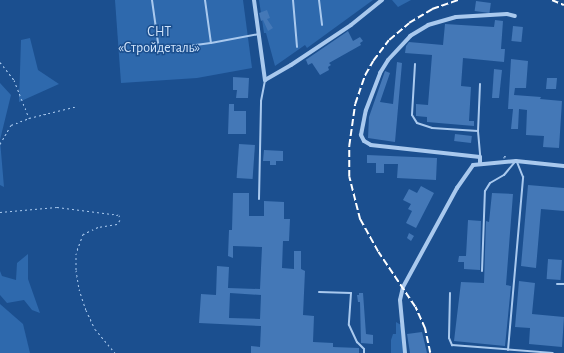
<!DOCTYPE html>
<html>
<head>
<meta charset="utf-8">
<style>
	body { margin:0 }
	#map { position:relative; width:564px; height:353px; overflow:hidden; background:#1b4f8f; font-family:"Alegreya Sans",sans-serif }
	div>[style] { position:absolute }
	.green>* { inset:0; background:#2e69ad }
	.building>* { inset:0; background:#4478b7; transform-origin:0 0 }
	.path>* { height:1px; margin-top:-0.5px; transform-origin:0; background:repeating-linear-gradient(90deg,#a9c9ee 0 2px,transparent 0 5px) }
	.service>* { height:2px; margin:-1px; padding:0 1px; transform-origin:1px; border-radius:1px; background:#a9c9ee }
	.minor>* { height:4px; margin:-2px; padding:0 2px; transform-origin:2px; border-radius:2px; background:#a9c9ee }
	.rail>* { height:1.5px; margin-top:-0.75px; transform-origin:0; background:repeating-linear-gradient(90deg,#fff 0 7px,transparent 0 10px) }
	span { translate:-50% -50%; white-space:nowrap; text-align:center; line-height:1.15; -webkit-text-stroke:3px #1b4f8f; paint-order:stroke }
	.park-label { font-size:14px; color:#cfe3fa }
</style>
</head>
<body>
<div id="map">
	<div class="green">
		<i style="clip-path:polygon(115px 0,243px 0,252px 68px,197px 78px,121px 83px)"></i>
		<i style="clip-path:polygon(259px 0,373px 0,307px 48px,305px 45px,275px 66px,266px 33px,264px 33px)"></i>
		<i style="clip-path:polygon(392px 0,411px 0,398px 7px)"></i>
		<i style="clip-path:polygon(30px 38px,38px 70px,59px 84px,19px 102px,21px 40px)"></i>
		<i style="clip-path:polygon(0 83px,11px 95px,0 140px,4px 187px,0 185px)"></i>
		<i style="clip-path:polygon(28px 254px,28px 279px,40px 313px,32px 310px,24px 300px,7px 303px,0 295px,0 271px,2px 276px,16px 280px,17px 263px)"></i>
		<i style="clip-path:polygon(0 304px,23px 324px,30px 353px,0 353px)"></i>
		<i style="clip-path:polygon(396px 322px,401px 325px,403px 353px,391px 353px,391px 340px,393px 334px,396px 334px)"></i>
	</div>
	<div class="building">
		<i style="left:476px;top:1px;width:15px;height:10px;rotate:8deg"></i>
		<i style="clip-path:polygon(267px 10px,270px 18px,267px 19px,273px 28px,268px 31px,263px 20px,261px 21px,259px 13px)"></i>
		<i style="clip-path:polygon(495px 20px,503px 21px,501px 49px,505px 49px,504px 62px,463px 58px,461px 86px,471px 87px,469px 121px,474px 121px,474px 126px,427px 122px,427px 117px,416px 116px,416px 104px,428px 105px,432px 55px,405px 53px,406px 46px,409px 42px,443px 45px,445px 24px,494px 27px)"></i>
		<i style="left:513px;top:26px;width:10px;height:15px;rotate:6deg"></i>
		<i style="clip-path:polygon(348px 31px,353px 41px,360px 37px,363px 41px,360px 43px,361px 45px,329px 63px,331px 65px,328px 67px,329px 70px,320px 75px,312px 63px,308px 65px,306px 60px,304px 61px)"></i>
		<i style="clip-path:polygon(511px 59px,528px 61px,526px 88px,515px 88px,514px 95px,541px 97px,540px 99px,562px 101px,559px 148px,543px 147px,544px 136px,526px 135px,527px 110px,519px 109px,518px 129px,511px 129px,513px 109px,508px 109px)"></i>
		<i style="clip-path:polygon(397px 62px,402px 63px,395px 142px,368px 138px,369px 117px,385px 71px,390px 73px,380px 102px,393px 104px)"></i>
		<i style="clip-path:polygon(494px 69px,502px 70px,499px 98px,492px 98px)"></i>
		<i style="clip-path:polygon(233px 77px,249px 78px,248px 98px,236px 98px,237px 90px,233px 90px)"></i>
		<i style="clip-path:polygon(547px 78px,557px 78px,556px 89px,546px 89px)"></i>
		<i style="clip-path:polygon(229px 104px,234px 104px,234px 111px,246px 111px,246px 134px,228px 134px)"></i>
		<i style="left:455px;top:134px;width:17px;height:7px;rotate:7deg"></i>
		<i style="left:239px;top:144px;width:16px;height:34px;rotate:4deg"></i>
		<i style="clip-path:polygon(264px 150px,283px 151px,283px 161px,276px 161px,276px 165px,270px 165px,270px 161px,263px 161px)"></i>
		<i style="clip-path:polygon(367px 155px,437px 158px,436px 180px,397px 178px,398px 164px,384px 164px,384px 173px,376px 173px,376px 163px,367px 163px)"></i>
		<i style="clip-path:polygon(528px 185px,564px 188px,564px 211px,541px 209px,536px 268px,521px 266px)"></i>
		<i style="clip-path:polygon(421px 186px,434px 193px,416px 228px,406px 223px,412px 211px,408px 209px,411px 204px,403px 200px,409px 189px,417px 193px)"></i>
		<i style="clip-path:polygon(evenodd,233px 193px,249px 193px,249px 216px,264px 216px,264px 201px,284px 202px,284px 219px,290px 219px,289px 241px,283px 241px,282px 268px,294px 269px,294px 251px,301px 251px,301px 269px,305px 271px,303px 315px,314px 316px,313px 342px,333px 343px,333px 347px,359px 348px,359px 353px,251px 353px,251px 346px,260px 347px,261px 326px,199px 323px,201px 294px,216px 295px,217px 266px,229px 267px,228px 288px,260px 289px,262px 247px,233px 246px,233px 258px,228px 256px,229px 230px,232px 230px,233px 193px,230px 293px,261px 295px,260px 319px,229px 318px,230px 293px)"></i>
		<i style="clip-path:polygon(492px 193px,513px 194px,506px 285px,511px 286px,505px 346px,454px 341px,461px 282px,484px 283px,486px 221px,489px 222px)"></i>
		<i style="clip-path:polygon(468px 220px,481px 221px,480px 270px,464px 269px,464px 262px,458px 262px,459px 256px,466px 256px)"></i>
		<i style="clip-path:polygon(409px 233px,414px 236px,411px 241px,407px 238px)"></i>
		<i style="left:548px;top:259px;width:14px;height:20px;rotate:4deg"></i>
		<i style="clip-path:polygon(519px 281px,535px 283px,532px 314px,564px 317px,562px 347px,529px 344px,530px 328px,515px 327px)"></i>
		<i style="clip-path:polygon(359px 293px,363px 293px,366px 334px,373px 335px,373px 344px,361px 343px,360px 302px,358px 302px,357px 295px,359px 295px)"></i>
		<i style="clip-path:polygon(422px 332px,427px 353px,410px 353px,407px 334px)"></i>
	</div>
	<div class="path">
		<i style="left:0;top:62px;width:23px;rotate:52deg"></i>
		<i style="left:14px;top:80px;width:41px;rotate:68.5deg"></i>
		<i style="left:0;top:144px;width:22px;rotate:-60deg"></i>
		<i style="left:11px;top:125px;width:19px;rotate:-21deg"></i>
		<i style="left:29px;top:118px;width:49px;rotate:-14deg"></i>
		<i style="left:504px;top:158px;width:2px;rotate:-90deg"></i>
		<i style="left:504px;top:156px;width:5px;rotate:11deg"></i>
		<i style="left:0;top:212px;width:57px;rotate:-5deg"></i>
		<i style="left:57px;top:207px;width:63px;rotate:7.4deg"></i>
		<i style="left:119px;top:215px;width:5px;rotate:79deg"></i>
		<i style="left:120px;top:220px;width:5px;rotate:127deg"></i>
		<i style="left:117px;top:224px;width:19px;rotate:171deg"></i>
		<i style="left:98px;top:227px;width:17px;rotate:155deg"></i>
		<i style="left:83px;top:234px;width:20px;rotate:110deg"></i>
		<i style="left:76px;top:253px;width:17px;rotate:90deg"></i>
		<i style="left:76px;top:270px;width:19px;rotate:81deg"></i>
		<i style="left:79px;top:289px;width:22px;rotate:72deg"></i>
		<i style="left:86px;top:310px;width:21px;rotate:65deg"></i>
		<i style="left:95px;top:329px;width:31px;rotate:50deg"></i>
	</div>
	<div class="service">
		<i style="left:152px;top:0;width:50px;rotate:82deg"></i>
		<i style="left:159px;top:50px;width:52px;rotate:-7.7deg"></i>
		<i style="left:205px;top:0;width:43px;rotate:82.1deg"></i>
		<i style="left:211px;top:43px;width:49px;rotate:-10.6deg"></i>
		<i style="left:293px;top:0;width:47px;rotate:85.1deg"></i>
		<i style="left:319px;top:0;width:25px;rotate:83deg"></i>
		<i style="left:415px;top:64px;width:51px;rotate:93.4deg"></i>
		<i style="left:412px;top:115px;width:9px;rotate:58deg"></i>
		<i style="left:417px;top:123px;width:16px;rotate:18deg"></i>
		<i style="left:432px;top:128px;width:46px;rotate:3.7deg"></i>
		<i style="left:480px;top:84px;width:47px;rotate:92.4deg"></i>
		<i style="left:478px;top:131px;width:25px;rotate:85deg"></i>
		<i style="left:259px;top:199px;width:98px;rotate:-88.8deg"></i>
		<i style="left:261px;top:101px;width:21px;rotate:-79deg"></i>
		<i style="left:482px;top:271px;width:80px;rotate:-87.9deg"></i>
		<i style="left:485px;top:191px;width:9px;rotate:-58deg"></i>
		<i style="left:490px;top:183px;width:16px;rotate:-30deg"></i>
		<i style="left:504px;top:175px;width:17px;rotate:-50deg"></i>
		<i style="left:557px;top:284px;width:7px"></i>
		<i style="left:319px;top:292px;width:32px;rotate:2deg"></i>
		<i style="left:351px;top:293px;width:32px;rotate:94deg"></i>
		<i style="left:349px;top:325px;width:19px;rotate:65deg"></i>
		<i style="left:357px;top:342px;width:10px;rotate:45deg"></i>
		<i style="left:364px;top:349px;width:4px;rotate:90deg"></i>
		<i style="left:450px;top:293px;width:45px;rotate:91.3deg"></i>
		<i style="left:449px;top:338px;width:8px;rotate:67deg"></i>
		<i style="left:452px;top:345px;width:101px;rotate:4.5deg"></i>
		<i style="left:508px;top:350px;width:174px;rotate:-85deg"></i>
		<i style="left:523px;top:177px;width:16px;rotate:-112deg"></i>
	</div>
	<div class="minor">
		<i style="left:254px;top:0;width:81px;rotate:82.2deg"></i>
		<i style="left:265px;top:80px;width:30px;rotate:-30deg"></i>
		<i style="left:291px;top:65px;width:72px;rotate:-33.7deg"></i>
		<i style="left:351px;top:25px;width:40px;rotate:-39deg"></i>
		<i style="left:480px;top:163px;width:6px;rotate:-90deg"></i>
		<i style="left:480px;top:157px;width:110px;rotate:-173.7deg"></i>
		<i style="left:371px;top:145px;width:8px;rotate:-150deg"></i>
		<i style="left:364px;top:141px;width:7px;rotate:-117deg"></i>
		<i style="left:361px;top:135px;width:25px;rotate:-79deg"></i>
		<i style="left:366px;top:110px;width:40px;rotate:-69deg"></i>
		<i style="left:380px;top:73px;width:15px;rotate:-58deg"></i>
		<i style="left:388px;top:60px;width:33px;rotate:-47deg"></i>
		<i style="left:410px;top:36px;width:21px;rotate:-31deg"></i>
		<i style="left:428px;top:25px;width:29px;rotate:-16deg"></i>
		<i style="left:456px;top:17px;width:51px;rotate:-3.4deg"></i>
		<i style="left:507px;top:14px;width:8px;rotate:14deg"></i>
		<i style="left:405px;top:353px;width:53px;rotate:-95.4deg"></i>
		<i style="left:400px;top:300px;width:13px;rotate:-77deg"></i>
		<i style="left:403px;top:287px;width:113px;rotate:-61.4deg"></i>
		<i style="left:457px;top:188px;width:28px;rotate:-55deg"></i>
		<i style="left:473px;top:165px;width:43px;rotate:-5.3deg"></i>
		<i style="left:516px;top:161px;width:48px;rotate:5.9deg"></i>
	</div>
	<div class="rail">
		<i style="left:552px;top:0;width:13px;rotate:23deg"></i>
		<i style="left:430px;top:353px;width:25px;rotate:-102deg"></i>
		<i style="left:425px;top:329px;width:24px;rotate:-114deg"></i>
		<i style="left:415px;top:307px;width:66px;rotate:-123.9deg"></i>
		<i style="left:378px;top:252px;width:37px;rotate:-119deg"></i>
		<i style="left:360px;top:220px;width:44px;rotate:-104.3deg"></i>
		<i style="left:349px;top:177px;width:31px;rotate:-90deg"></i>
		<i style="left:349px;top:146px;width:42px;rotate:-81.9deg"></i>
		<i style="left:355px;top:104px;width:31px;rotate:-71deg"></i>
		<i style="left:365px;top:75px;width:16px;rotate:-60deg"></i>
		<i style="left:373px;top:61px;width:26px;rotate:-53deg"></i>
		<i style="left:389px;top:40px;width:26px;rotate:-40deg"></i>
		<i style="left:409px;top:23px;width:27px;rotate:-31deg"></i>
		<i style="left:432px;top:9px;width:28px;rotate:-19deg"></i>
	</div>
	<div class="park-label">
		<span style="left:159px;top:40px">СНТ<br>«Стройдеталь»</span>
	</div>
</div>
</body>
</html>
